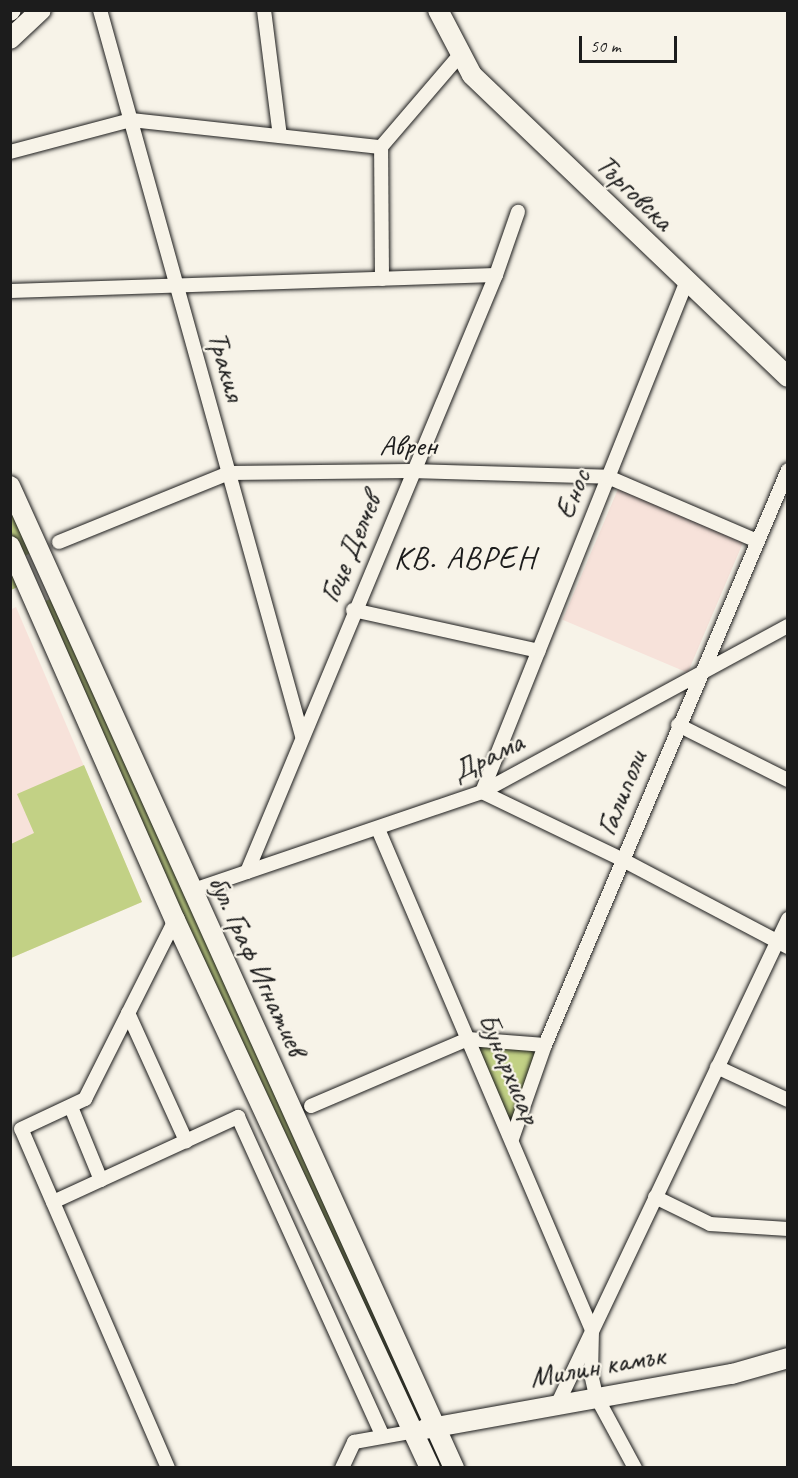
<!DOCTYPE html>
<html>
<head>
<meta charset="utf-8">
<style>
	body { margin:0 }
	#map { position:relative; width:798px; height:1478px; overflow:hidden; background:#f7f3e8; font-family:Caveat,sans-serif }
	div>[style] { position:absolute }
	.built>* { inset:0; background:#f7e2da; transform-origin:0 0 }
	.green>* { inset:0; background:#c2d185; transform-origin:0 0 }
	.roads { filter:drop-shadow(0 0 2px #1c1c1c) drop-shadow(0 0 2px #1c1c1c) }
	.street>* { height:14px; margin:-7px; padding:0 7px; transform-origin:7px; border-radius:7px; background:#f7f3e8 }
	.secondary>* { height:20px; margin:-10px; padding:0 10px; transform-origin:10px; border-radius:10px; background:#f7f3e8 }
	span { translate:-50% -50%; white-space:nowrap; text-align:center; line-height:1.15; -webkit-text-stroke:4.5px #f7f3e8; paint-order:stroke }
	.street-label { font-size:30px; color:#1c1c1c }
	.neighbourhood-label { font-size:32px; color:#1c1c1c; letter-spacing:1.5px }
	.frame { position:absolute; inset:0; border:12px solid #1c1c1c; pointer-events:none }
	.scale { position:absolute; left:579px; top:36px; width:98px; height:27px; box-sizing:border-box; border:3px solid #1c1c1c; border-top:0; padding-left:8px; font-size:18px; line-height:21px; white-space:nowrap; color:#1c1c1c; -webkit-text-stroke:4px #f7f3e8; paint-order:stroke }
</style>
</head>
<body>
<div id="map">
	<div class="built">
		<i style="left:618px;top:489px;width:136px;height:142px;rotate:23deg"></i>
		<i style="clip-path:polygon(16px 607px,142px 902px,11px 958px,10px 610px)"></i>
	</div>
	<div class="green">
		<i style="clip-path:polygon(10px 486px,39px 550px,16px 559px,26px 583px,11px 590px)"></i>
		<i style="left:59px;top:595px;width:957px;height:25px;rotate:66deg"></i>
		<i style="clip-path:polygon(84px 765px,142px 902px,11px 958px,11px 844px,34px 833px,17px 794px)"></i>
		<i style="clip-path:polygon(468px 1039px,545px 1045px,512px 1139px)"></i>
	</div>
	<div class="roads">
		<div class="street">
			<i style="left:100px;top:10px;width:754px;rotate:74.45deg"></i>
			<i style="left:264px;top:10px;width:127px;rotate:82.8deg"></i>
			<i style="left:10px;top:152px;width:125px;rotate:-14.8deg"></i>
			<i style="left:131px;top:120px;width:251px;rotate:6.2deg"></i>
			<i style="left:382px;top:279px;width:132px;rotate:-90.4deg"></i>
			<i style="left:381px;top:147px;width:120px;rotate:-49.4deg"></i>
			<i style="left:686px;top:283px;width:548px;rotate:111.84deg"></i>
			<i style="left:482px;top:792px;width:157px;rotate:25.7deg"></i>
			<i style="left:623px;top:860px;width:187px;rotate:27.8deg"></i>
			<i style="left:10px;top:291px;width:486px;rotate:-1.9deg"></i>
			<i style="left:59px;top:542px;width:183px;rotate:-22.1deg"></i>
			<i style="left:229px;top:473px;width:182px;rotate:-0.6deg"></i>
			<i style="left:411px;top:471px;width:197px;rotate:1.7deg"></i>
			<i style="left:608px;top:477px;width:162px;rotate:23.2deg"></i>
			<i style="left:353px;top:610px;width:190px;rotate:12.4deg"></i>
			<i style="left:678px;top:725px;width:123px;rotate:26.6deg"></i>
			<i style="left:378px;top:829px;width:545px;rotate:66.87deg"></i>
			<i style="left:592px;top:1330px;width:44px;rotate:91.3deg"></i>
			<i style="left:591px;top:1374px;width:23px;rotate:77deg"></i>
			<i style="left:596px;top:1396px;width:82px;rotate:61.6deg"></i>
			<i style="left:247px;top:872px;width:647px;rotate:-67.36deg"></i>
			<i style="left:496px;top:275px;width:67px;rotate:-70.8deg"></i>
			<i style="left:191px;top:891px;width:307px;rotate:-18.8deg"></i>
			<i style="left:482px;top:792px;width:348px;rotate:-28.5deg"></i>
			<i style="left:128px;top:1013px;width:141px;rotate:65.6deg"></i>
			<i style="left:717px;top:1067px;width:78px;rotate:24.9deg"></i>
			<i style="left:311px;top:1106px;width:171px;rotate:-23.1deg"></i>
			<i style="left:468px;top:1039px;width:77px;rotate:4.5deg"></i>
			<i style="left:71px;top:1107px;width:79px;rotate:67.7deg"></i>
			<i style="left:512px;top:1139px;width:100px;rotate:-70.7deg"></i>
			<i style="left:545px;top:1045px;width:624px;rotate:-67.09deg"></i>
			<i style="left:655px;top:1197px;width:61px;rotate:26.1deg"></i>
			<i style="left:710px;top:1224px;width:78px;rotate:3.7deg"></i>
			<i style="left:53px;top:1202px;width:204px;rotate:-24.7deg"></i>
			<i style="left:238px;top:1117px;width:350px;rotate:65.6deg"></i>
			<i style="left:558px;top:1403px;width:536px;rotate:-64.58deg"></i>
			<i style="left:168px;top:1468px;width:369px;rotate:-113.4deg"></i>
			<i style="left:21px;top:1129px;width:71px;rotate:-25.1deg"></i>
			<i style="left:85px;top:1099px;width:200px;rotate:-63.3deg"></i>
			<i style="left:342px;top:1468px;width:29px;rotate:-65deg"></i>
			<i style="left:354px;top:1442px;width:62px;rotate:-10.2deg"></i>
		</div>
		<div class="secondary">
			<i style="left:438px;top:10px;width:73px;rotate:62.4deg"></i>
			<i style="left:472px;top:75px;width:437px;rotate:43.7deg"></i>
			<i style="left:10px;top:11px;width:1px;rotate:-45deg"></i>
			<i style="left:10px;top:39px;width:42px;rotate:-43.1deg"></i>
			<i style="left:10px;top:486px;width:1078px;rotate:65.67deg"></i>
			<i style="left:10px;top:546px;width:409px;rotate:66.2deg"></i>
			<i style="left:175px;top:920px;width:604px;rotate:65.05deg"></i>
			<i style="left:425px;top:1429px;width:312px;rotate:-10.2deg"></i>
			<i style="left:732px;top:1374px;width:58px;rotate:-15.9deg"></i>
		</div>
	</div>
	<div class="street-label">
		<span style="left:635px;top:192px;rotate:44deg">Търговска</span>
		<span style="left:227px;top:366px;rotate:74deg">Тракия</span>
		<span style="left:408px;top:445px">Аврен</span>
		<span style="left:572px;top:494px;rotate:-68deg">Енос</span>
		<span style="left:350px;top:548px;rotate:-67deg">Гоце Делчев</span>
		<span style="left:487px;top:756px;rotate:-26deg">Драма</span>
		<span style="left:621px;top:793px;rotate:-68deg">Галиполи</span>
		<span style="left:258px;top:965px;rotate:65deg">бул. Граф Игнатиев</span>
		<span style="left:510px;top:1068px;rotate:67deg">Бунархисар</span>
		<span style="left:597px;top:1366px;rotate:-10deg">Милин камък</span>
	</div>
	<div class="neighbourhood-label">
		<span style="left:465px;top:558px">КВ. АВРЕН</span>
	</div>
	<div class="frame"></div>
	<div class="scale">50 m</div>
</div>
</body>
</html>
